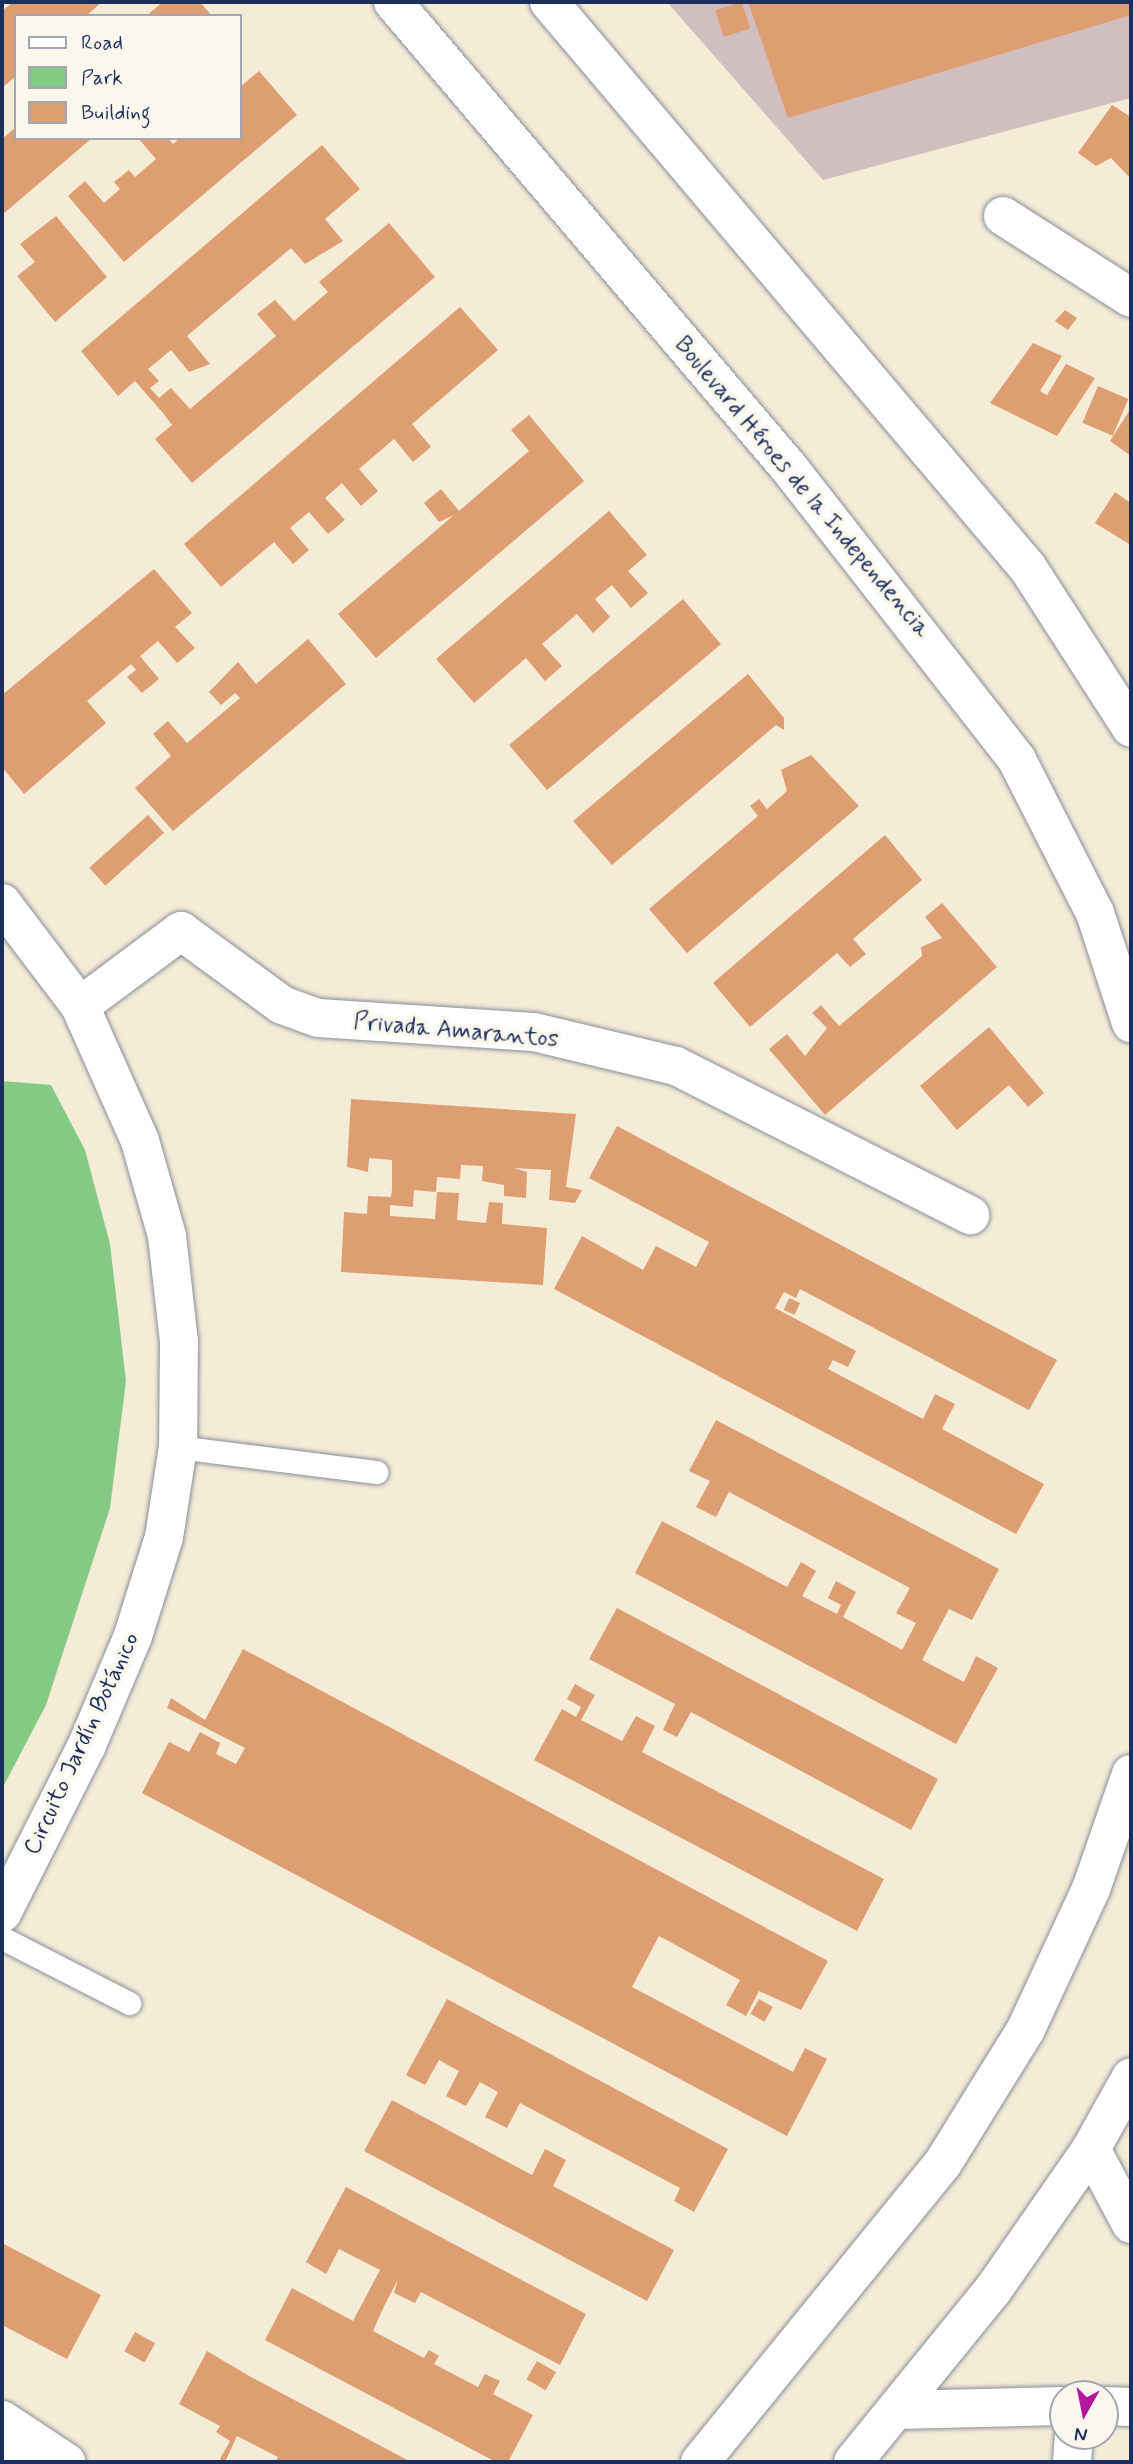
<!DOCTYPE html>
<html>
<head>
<meta charset="utf-8">
<style>
	body { margin:0 }
	#map { position:relative; width:1133px; height:2464px; overflow:hidden; background:#f5ecd7; font-family:Mynerve,sans-serif }
	div>[style] { position:absolute }
	.industrial>* { inset:0; background:#d1bfbf }
	.green>* { inset:0; background:#84ca85 }
	.building>* { inset:0; background:#dd9e72; transform-origin:0 0 }
	.roads { filter:drop-shadow(0 0 2px #888e9a) drop-shadow(0 0 2px #888e9a) }
	.service>* { height:23px; margin:-11.5px; padding:0 11.5px; transform-origin:11.5px; border-radius:11.5px; background:#fff }
	.minor>* { height:38px; margin:-19px; padding:0 19px; transform-origin:19px; border-radius:19px; background:#fff }
	.tertiary>* { height:38px; margin:-19px; padding:0 19px; transform-origin:19px; border-radius:19px; background:#fff }
	.primary>* { height:38px; margin:-19px; padding:0 19px; transform-origin:19px; border-radius:19px; background:#fff }
	span { translate:-50% -50%; white-space:nowrap; text-align:center; line-height:1.15; -webkit-text-stroke:7px #fbf7ec; paint-order:stroke }
	.street-label { font-size:24px; color:#1b2f5e }
	.frame { position:absolute; inset:0; border:4px solid #1b2f5e; pointer-events:none }
	.legend { position:absolute; left:14px; top:14px; width:228px; height:126px; box-sizing:border-box; background:#fbf7ec; border:2px solid #a1a7b3; margin:0; padding:9px 12px; list-style:none; font-size:21px; color:#1b2f5e }
	.legend li { display:flex; align-items:center; gap:14px; height:35px }
	.legend b { width:35px; border:2px solid #a1a7b3 }
	.north { position:absolute; left:1049px; top:2380px; width:70px; height:70px; box-sizing:border-box; background:#fbf7ec; border:2px solid #a1a7b3; border-radius:50%; rotate:189deg; font-size:19px; font-weight:700; line-height:28px; text-align:center; color:#1b2f5e }
	.north::after { content:''; display:block; margin:auto; width:24px; height:32px; background:#b5179e; clip-path:polygon(50% 0,100% 100%,50% 72%,0 100%) }
</style>
</head>
<body>
<div id="map">
	<div class="industrial">
		<i style="clip-path:polygon(667px 2px,1131px 2px,1131px 98px,823px 180px)"></i>
	</div>
	<div class="green">
		<i style="clip-path:polygon(2px 1081px,51px 1085px,85px 1150px,110px 1244px,126px 1381px,110px 1508px,46px 1705px,2px 1789px)"></i>
	</div>
	<div class="building">
		<i style="clip-path:polygon(13px 2px,102px 2px,86px 16px,16px 16px,16px 76px,2px 88px,2px 11px)"></i>
		<i style="clip-path:polygon(163px 2px,200px 2px,212px 16px,146px 16px)"></i>
		<i style="left:742px;top:2px;width:28px;height:28px;rotate:73deg"></i>
		<i style="clip-path:polygon(748px 2px,1131px 2px,1131px 15px,788px 118px)"></i>
		<i style="clip-path:polygon(259px 71px,297px 115px,124px 262px,68px 196px,85px 181px,104px 203px,120px 189px,114px 182px,129px 170px,135px 177px,156px 159px,138px 138px,168px 138px,173px 144px,180px 138px,240px 138px,240px 87px)"></i>
		<i style="clip-path:polygon(1112px 105px,1131px 117px,1131px 179px,1111px 158px,1096px 166px,1078px 153px)"></i>
		<i style="clip-path:polygon(16px 127px,16px 138px,92px 138px,2px 215px,2px 139px)"></i>
		<i style="clip-path:polygon(322px 145px,360px 189px,325px 219px,343px 241px,305px 264px,291px 248px,187px 336px,210px 364px,189px 372px,171px 350px,148px 369px,159px 381px,150px 388px,159px 398px,171px 388px,190px 409px,276px 336px,257px 314px,275px 300px,294px 321px,328px 292px,319px 282px,389px 223px,435px 277px,192px 483px,155px 439px,172px 425px,163px 413px,135px 381px,118px 396px,81px 351px)"></i>
		<i style="clip-path:polygon(56px 216px,107px 277px,55px 322px,17px 276px,35px 262px,20px 244px)"></i>
		<i style="clip-path:polygon(460px 307px,498px 350px,412px 424px,431px 447px,413px 462px,394px 439px,359px 469px,378px 491px,361px 506px,342px 483px,325px 498px,345px 520px,328px 534px,309px 512px,290px 528px,309px 550px,293px 564px,274px 542px,221px 587px,184px 544px)"></i>
		<i style="clip-path:polygon(1065px 310px,1077px 318px,1068px 330px,1055px 321px)"></i>
		<i style="clip-path:polygon(1033px 343px,1062px 356px,1040px 391px,1047px 395px,1066px 364px,1095px 378px,1057px 436px,990px 403px)"></i>
		<i style="left:1098px;top:386px;width:33px;height:40px;rotate:23deg"></i>
		<i style="clip-path:polygon(1131px 408px,1131px 456px,1110px 441px)"></i>
		<i style="clip-path:polygon(529px 415px,584px 481px,376px 658px,338px 614px,454px 515px,439px 522px,424px 503px,441px 489px,459px 511px,529px 451px,511px 430px)"></i>
		<i style="clip-path:polygon(1115px 492px,1131px 503px,1129px 544px,1095px 523px)"></i>
		<i style="clip-path:polygon(609px 511px,647px 555px,628px 571px,648px 593px,631px 608px,612px 585px,595px 599px,610px 617px,593px 633px,577px 614px,542px 644px,562px 666px,545px 681px,526px 658px,474px 703px,436px 659px)"></i>
		<i style="clip-path:polygon(154px 569px,192px 613px,175px 627px,195px 648px,177px 663px,158px 641px,140px 656px,159px 679px,142px 693px,127px 677px,136px 670px,131px 664px,87px 701px,106px 723px,24px 794px,2px 767px,2px 695px)"></i>
		<i style="left:683px;top:599px;width:59px;height:227px;rotate:50deg"></i>
		<i style="clip-path:polygon(308px 639px,346px 684px,173px 831px,135px 788px,171px 756px,153px 734px,168px 721px,187px 743px,240px 698px,235px 693px,221px 705px,209px 692px,238px 662px,256px 684px)"></i>
		<i style="clip-path:polygon(748px 674px,784px 718px,784px 730px,776px 725px,612px 865px,573px 821px)"></i>
		<i style="clip-path:polygon(811px 755px,859px 806px,687px 953px,649px 909px,758px 816px,750px 806px,759px 799px,767px 809px,787px 791px,781px 770px)"></i>
		<i style="left:148px;top:815px;width:24px;height:79px;rotate:48deg"></i>
		<i style="clip-path:polygon(885px 835px,922px 880px,853px 939px,866px 954px,850px 967px,837px 953px,750px 1027px,713px 983px)"></i>
		<i style="clip-path:polygon(942px 903px,997px 967px,825px 1115px,769px 1049px,787px 1034px,805px 1056px,827px 1028px,812px 1013px,821px 1005px,839px 1026px,922px 956px,921px 947px,942px 938px,925px 917px)"></i>
		<i style="clip-path:polygon(989px 1027px,1044px 1093px,1028px 1107px,1009px 1085px,957px 1130px,920px 1086px)"></i>
		<i style="clip-path:polygon(351px 1099px,576px 1114px,566px 1187px,582px 1190px,575px 1203px,549px 1200px,551px 1170px,514px 1168px,527px 1172px,526px 1198px,504px 1196px,504px 1185px,482px 1181px,483px 1166px,461px 1165px,460px 1179px,437px 1177px,436px 1192px,414px 1190px,413px 1207px,390px 1205px,390px 1216px,435px 1219px,437px 1192px,459px 1193px,457px 1220px,486px 1223px,489px 1202px,503px 1203px,502px 1224px,547px 1228px,543px 1285px,341px 1272px,344px 1212px,367px 1214px,368px 1196px,391px 1197px,392px 1189px,392px 1160px,369px 1158px,368px 1172px,347px 1167px)"></i>
		<i style="clip-path:polygon(617px 1126px,1057px 1360px,1029px 1410px,800px 1289px,796px 1298px,784px 1292px,775px 1308px,856px 1351px,848px 1367px,833px 1360px,828px 1369px,923px 1419px,935px 1394px,955px 1404px,942px 1429px,1044px 1484px,1016px 1534px,554px 1289px,582px 1236px,643px 1270px,656px 1246px,696px 1267px,709px 1242px,589px 1178px)"></i>
		<i style="left:789px;top:1298px;width:12px;height:13px;rotate:24deg"></i>
		<i style="clip-path:polygon(716px 1420px,999px 1569px,972px 1620px,949px 1609px,922px 1660px,964px 1682px,976px 1656px,998px 1668px,956px 1744px,635px 1573px,662px 1521px,787px 1587px,801px 1562px,816px 1571px,802px 1596px,837px 1614px,841px 1605px,828px 1598px,836px 1581px,856px 1592px,843px 1617px,902px 1650px,916px 1623px,896px 1613px,910px 1588px,729px 1492px,716px 1517px,696px 1507px,710px 1481px,689px 1471px)"></i>
		<i style="clip-path:polygon(617px 1608px,938px 1779px,911px 1830px,691px 1712px,677px 1737px,663px 1730px,675px 1704px,589px 1659px)"></i>
		<i style="clip-path:polygon(243px 1649px,828px 1961px,801px 2010px,759px 1991px,746px 2016px,726px 2005px,740px 1980px,659px 1936px,632px 1987px,793px 2072px,805px 2048px,827px 2059px,787px 2136px,142px 1793px,169px 1742px,189px 1752px,200px 1732px,220px 1743px,216px 1754px,236px 1764px,245px 1748px,167px 1708px,171px 1698px,205px 1720px)"></i>
		<i style="clip-path:polygon(575px 1684px,595px 1695px,581px 1720px,622px 1741px,636px 1716px,655px 1726px,642px 1752px,884px 1879px,857px 1931px,534px 1760px,562px 1709px,576px 1717px,581px 1707px,567px 1699px)"></i>
		<i style="clip-path:polygon(447px 1999px,728px 2149px,694px 2212px,674px 2201px,680px 2188px,520px 2103px,507px 2128px,485px 2117px,498px 2092px,480px 2082px,466px 2106px,446px 2096px,459px 2071px,439px 2060px,425px 2085px,406px 2075px)"></i>
		<i style="left:759px;top:1999px;width:16px;height:17px;rotate:30deg"></i>
		<i style="clip-path:polygon(392px 2100px,532px 2175px,545px 2149px,566px 2160px,553px 2186px,674px 2250px,647px 2301px,364px 2151px)"></i>
		<i style="clip-path:polygon(346px 2187px,586px 2314px,560px 2365px,421px 2292px,415px 2303px,394px 2293px,398px 2280px,385px 2304px,373px 2331px,424px 2358px,429px 2350px,439px 2356px,434px 2364px,478px 2387px,485px 2374px,500px 2381px,493px 2394px,533px 2415px,508px 2462px,496px 2462px,265px 2340px,292px 2288px,353px 2321px,380px 2270px,339px 2249px,326px 2274px,306px 2262px)"></i>
		<i style="clip-path:polygon(2px 2243px,101px 2295px,67px 2359px,2px 2325px)"></i>
		<i style="left:135px;top:2332px;width:23px;height:22px;rotate:29deg"></i>
		<i style="clip-path:polygon(207px 2351px,251px 2377px,411px 2462px,275px 2462px,278px 2457px,237px 2436px,225px 2462px,220px 2459px,230px 2441px,216px 2432px,220px 2426px,179px 2404px)"></i>
		<i style="left:537px;top:2361px;width:22px;height:21px;rotate:30deg"></i>
	</div>
	<div class="roads">
		<div class="service">
			<i style="left:178px;top:1447px;width:200px;rotate:7.2deg"></i>
			<i style="left:2px;top:1938px;width:143px;rotate:27.1deg"></i>
		</div>
		<div class="minor">
			<i style="left:1003px;top:216px;width:152px;rotate:32.6deg"></i>
			<i style="left:80px;top:1006px;width:126px;rotate:-36.6deg"></i>
			<i style="left:181px;top:931px;width:125px;rotate:36.2deg"></i>
			<i style="left:282px;top:1005px;width:38px;rotate:20deg"></i>
			<i style="left:318px;top:1018px;width:216px;rotate:3.7deg"></i>
			<i style="left:534px;top:1032px;width:146px;rotate:13.5deg"></i>
			<i style="left:676px;top:1066px;width:330px;rotate:26.9deg"></i>
			<i style="left:13px;top:2462px;width:29px;rotate:-55deg"></i>
			<i style="left:1072px;top:2462px;width:26px;rotate:-86deg"></i>
		</div>
		<div class="tertiary">
			<i style="left:2px;top:903px;width:129px;rotate:52.9deg"></i>
			<i style="left:80px;top:1006px;width:148px;rotate:66deg"></i>
			<i style="left:140px;top:1141px;width:99px;rotate:74.1deg"></i>
			<i style="left:167px;top:1236px;width:107px;rotate:83.5deg"></i>
			<i style="left:179px;top:1342px;width:105px;rotate:90.5deg"></i>
			<i style="left:178px;top:1447px;width:91px;rotate:98.8deg"></i>
			<i style="left:164px;top:1537px;width:104px;rotate:107.4deg"></i>
			<i style="left:133px;top:1636px;width:121px;rotate:112.9deg"></i>
			<i style="left:86px;top:1747px;width:186px;rotate:116.8deg"></i>
			<i style="left:2px;top:2420px;width:77px;rotate:33.3deg"></i>
		</div>
		<div class="primary">
			<i style="left:393px;top:2px;width:613px;rotate:49.63deg"></i>
			<i style="left:790px;top:469px;width:369px;rotate:52deg"></i>
			<i style="left:1017px;top:760px;width:172px;rotate:63deg"></i>
			<i style="left:1095px;top:913px;width:116px;rotate:71.9deg"></i>
			<i style="left:549px;top:2px;width:741px;rotate:49.76deg"></i>
			<i style="left:1028px;top:568px;width:190px;rotate:57.2deg"></i>
			<i style="left:1091px;top:2149px;width:85px;rotate:61.9deg"></i>
			<i style="left:1105px;top:2406px;width:26px;rotate:2deg"></i>
			<i style="left:898px;top:2410px;width:165px;rotate:-1.4deg"></i>
			<i style="left:700px;top:2462px;width:385px;rotate:-50.9deg"></i>
			<i style="left:943px;top:2163px;width:158px;rotate:-58.2deg"></i>
			<i style="left:1026px;top:2029px;width:154px;rotate:-65.1deg"></i>
			<i style="left:1091px;top:1889px;width:122px;rotate:-70.8deg"></i>
			<i style="left:853px;top:2462px;width:222px;rotate:-50.9deg"></i>
			<i style="left:993px;top:2290px;width:172px;rotate:-55.2deg"></i>
			<i style="left:1091px;top:2149px;width:82px;rotate:-60.9deg"></i>
		</div>
	</div>
	<div class="street-label">
		<span style="left:802px;top:487px;rotate:50deg">Boulevard Héroes de la Independencia</span>
		<span style="left:456px;top:1031px;rotate:5deg">Privada Amarantos</span>
		<span style="left:82px;top:1744px;rotate:-65deg">Circuito Jardín Botánico</span>
	</div>
	<div class="frame"></div>
	<ul class="legend">
	<li><b style="height:9px;background:#fff"></b>Road</li>
	<li><b style="height:19px;background:#84ca85"></b>Park</li>
	<li><b style="height:19px;background:#dd9e72"></b>Building</li>
	</ul>
	<div class="north">N</div>
</div>
</body>
</html>
